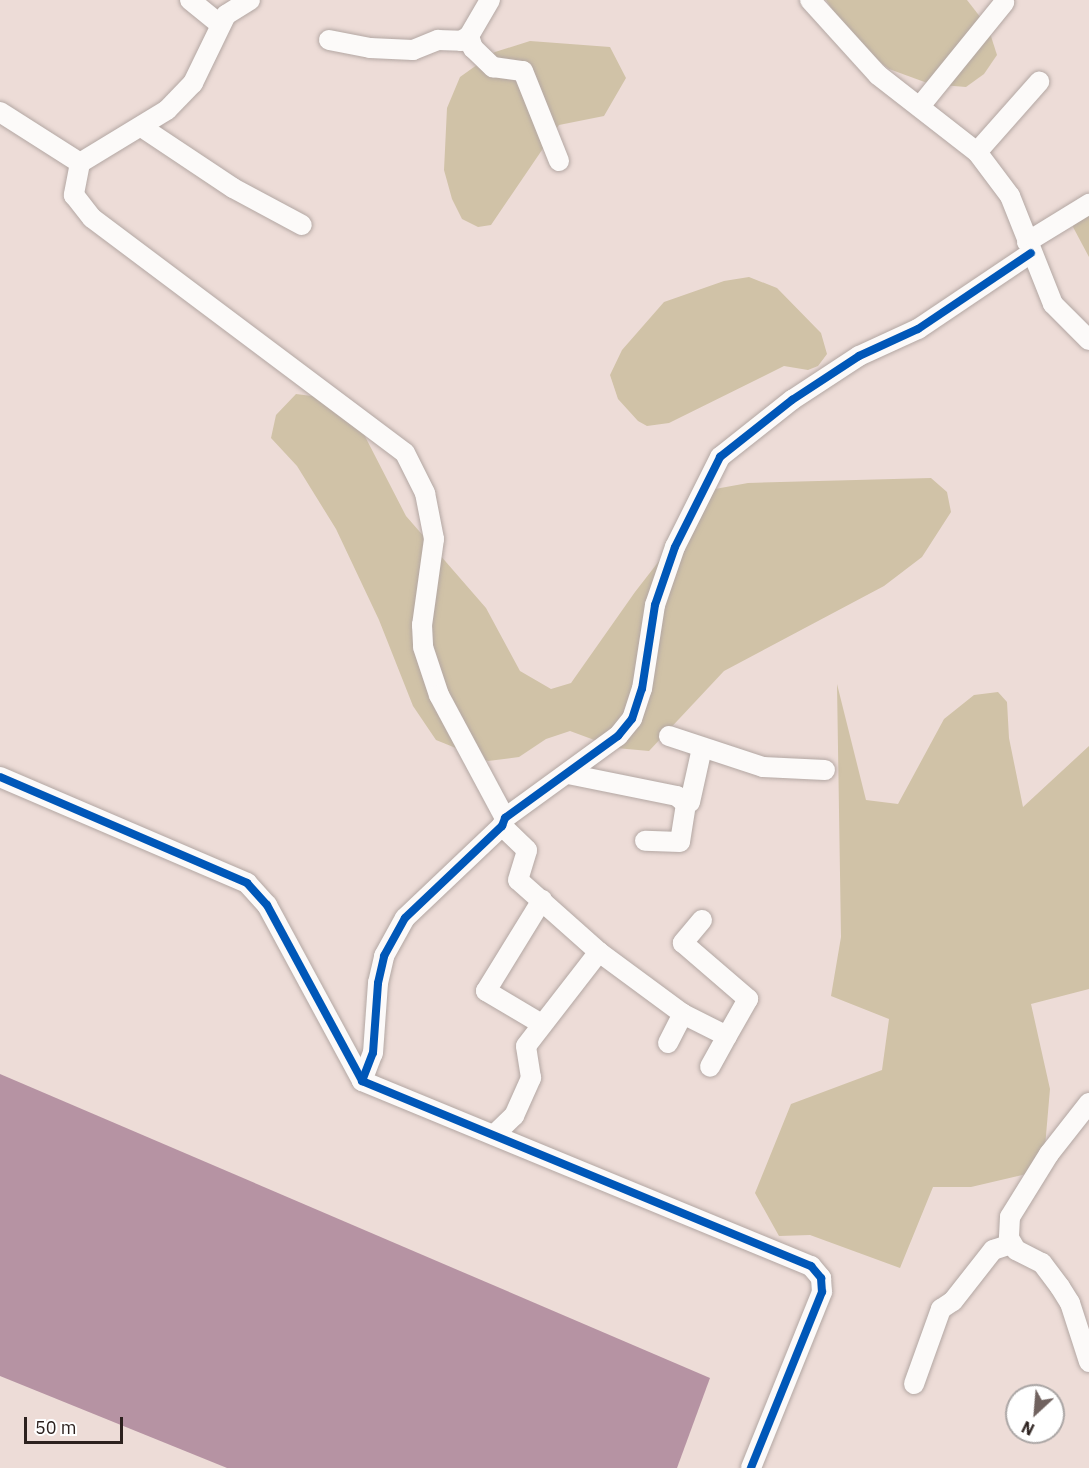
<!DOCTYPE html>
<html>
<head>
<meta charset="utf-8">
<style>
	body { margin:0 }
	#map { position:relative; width:1089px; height:1468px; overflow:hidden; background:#eddcd7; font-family:"IBM Plex Sans",sans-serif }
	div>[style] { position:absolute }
	.forest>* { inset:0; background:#d0c2a7 }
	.water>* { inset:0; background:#b693a3 }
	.roads { filter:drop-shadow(0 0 2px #b3a7a3) drop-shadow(0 0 2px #b3a7a3) }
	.minor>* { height:20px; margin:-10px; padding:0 10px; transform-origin:10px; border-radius:10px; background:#fcfaf9 }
	.cycleway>* { height:8px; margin:-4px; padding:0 4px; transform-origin:4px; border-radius:4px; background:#0057b8 }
	span { translate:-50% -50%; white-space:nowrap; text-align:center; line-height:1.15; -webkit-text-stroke:4.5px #fff; paint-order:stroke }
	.north { position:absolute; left:1005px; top:1384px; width:60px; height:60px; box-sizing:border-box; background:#fff; border:2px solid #aba6a5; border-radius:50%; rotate:206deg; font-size:16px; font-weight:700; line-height:24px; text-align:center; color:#2c211e }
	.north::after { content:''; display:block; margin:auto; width:21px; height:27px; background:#70625f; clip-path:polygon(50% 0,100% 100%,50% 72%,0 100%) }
	.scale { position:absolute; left:24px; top:1417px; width:99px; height:27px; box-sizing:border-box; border:3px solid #2c211e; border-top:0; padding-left:8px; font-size:18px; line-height:21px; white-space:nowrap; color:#2c211e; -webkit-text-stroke:4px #fff; paint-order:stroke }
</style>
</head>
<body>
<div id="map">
	<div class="forest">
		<i style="clip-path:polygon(826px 0,967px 0,988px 27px,997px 55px,984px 74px,966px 87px,930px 84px,889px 69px,854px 42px)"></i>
		<i style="clip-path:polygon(530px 41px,610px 47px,626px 78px,604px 116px,559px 125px,491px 225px,478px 227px,462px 219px,452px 199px,444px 170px,447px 108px,460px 77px,495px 52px)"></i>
		<i style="clip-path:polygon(1089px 201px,1089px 257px,1073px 227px,1075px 212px)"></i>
		<i style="clip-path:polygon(749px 277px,777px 288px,821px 333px,827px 354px,818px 366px,808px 370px,784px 366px,669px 423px,647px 426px,638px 421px,618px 399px,610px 375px,622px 350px,664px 302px,724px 281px)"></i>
		<i style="clip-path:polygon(296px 394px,320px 397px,354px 415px,406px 516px,486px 608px,520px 671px,551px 689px,571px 683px,635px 592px,715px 489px,748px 483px,931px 478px,947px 492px,951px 512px,922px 557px,884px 586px,724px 671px,649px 751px,616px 748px,570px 731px,546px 739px,519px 757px,488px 761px,436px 740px,413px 706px,379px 620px,336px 529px,297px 466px,271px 438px,276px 415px)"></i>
		<i style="clip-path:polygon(837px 684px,866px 800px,898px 804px,944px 719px,974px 695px,998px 692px,1007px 702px,1009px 738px,1023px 807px,1089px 746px,1089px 989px,1031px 1004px,1050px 1089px,1043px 1170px,971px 1187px,933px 1187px,900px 1268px,810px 1235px,779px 1236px,755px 1193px,791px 1104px,882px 1070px,889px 1019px,831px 996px,841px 937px)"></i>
	</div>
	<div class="water">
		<i style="clip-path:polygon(0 1074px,710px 1378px,677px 1468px,227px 1468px,0 1376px)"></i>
	</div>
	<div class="roads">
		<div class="minor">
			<i style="left:190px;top:0;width:38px;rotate:39deg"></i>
			<i style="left:250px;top:0;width:28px;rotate:148deg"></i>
			<i style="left:226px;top:15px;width:76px;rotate:115.9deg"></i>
			<i style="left:193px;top:83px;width:37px;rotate:134deg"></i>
			<i style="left:167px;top:110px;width:102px;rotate:148.7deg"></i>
			<i style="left:80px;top:163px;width:33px;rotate:101deg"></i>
			<i style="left:74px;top:195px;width:29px;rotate:52deg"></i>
			<i style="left:92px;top:218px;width:391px;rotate:36.9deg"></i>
			<i style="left:405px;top:453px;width:45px;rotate:63.4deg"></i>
			<i style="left:425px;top:493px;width:47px;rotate:78.9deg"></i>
			<i style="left:434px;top:539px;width:87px;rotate:97.9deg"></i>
			<i style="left:422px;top:625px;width:22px;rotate:87deg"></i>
			<i style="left:423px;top:647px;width:51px;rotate:71.6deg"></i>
			<i style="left:439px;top:695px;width:140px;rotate:61.8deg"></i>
			<i style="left:490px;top:0;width:42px;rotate:120.3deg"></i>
			<i style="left:469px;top:36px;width:13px;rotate:72deg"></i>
			<i style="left:473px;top:48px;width:28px;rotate:44deg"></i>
			<i style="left:493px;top:67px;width:30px;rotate:8deg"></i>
			<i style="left:523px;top:71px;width:97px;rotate:68.2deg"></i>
			<i style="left:810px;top:0;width:101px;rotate:47.8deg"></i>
			<i style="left:878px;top:75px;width:125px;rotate:37.9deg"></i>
			<i style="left:977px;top:152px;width:55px;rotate:53.1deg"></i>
			<i style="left:1010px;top:196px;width:116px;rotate:68.3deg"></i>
			<i style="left:1053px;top:304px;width:51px;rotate:45deg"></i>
			<i style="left:329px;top:40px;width:42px;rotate:11deg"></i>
			<i style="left:370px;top:48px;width:43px;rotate:2.7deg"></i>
			<i style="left:413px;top:50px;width:27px;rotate:-22deg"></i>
			<i style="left:438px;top:40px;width:23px;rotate:2deg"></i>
			<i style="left:461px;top:41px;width:9px;rotate:-32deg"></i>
			<i style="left:921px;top:105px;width:132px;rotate:-50.9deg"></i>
			<i style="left:0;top:112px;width:95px;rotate:32.5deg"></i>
			<i style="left:143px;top:128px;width:108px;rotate:33.7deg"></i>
			<i style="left:233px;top:188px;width:78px;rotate:28.2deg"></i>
			<i style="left:977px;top:152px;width:94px;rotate:-48.5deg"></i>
			<i style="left:1027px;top:242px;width:73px;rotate:-31.5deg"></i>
			<i style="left:669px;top:736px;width:99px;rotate:18.3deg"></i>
			<i style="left:763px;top:767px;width:62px;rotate:2.8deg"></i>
			<i style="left:568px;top:774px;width:111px;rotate:11.4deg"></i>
			<i style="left:677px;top:796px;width:12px;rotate:42deg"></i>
			<i style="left:686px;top:804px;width:38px;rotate:99deg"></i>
			<i style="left:680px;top:842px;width:35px;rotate:-178deg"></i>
			<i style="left:0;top:777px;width:269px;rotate:23.2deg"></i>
			<i style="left:247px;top:883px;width:30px;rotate:48deg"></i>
			<i style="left:267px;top:905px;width:200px;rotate:61.6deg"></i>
			<i style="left:362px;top:1081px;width:486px;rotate:22.4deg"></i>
			<i style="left:811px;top:1266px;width:16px;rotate:50deg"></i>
			<i style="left:821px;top:1278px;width:14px;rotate:86deg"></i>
			<i style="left:822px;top:1292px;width:190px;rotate:112deg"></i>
			<i style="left:686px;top:804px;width:4px;rotate:-27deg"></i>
			<i style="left:690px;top:802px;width:55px;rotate:-77.5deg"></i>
			<i style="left:702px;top:920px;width:30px;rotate:130deg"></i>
			<i style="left:683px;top:943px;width:86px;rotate:40.7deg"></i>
			<i style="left:748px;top:999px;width:43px;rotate:119.6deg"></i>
			<i style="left:599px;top:952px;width:104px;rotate:36.4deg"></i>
			<i style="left:683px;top:1014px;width:49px;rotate:26.6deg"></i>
			<i style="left:727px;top:1036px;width:35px;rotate:119deg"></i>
			<i style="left:540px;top:1023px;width:63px;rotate:-149.3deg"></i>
			<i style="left:486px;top:991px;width:107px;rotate:-58.4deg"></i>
			<i style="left:668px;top:1043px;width:33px;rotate:-63deg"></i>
			<i style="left:362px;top:1081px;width:30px;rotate:-69deg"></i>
			<i style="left:373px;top:1053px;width:70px;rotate:-85.9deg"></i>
			<i style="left:378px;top:983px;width:28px;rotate:-77deg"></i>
			<i style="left:384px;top:956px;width:43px;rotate:-61.1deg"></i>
			<i style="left:405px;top:918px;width:134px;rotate:-43.5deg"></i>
			<i style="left:502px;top:826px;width:9px;rotate:-69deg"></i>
			<i style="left:505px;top:818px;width:140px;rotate:-36deg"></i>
			<i style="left:618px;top:736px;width:22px;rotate:-51deg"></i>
			<i style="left:632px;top:719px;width:32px;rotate:-72deg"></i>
			<i style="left:642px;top:689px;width:85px;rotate:-81.2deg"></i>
			<i style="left:655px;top:605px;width:61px;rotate:-71deg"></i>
			<i style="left:675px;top:547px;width:101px;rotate:-63.4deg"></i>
			<i style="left:720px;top:457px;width:92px;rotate:-38.4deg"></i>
			<i style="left:792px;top:400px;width:80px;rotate:-33.3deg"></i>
			<i style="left:859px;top:356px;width:65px;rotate:-24.6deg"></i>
			<i style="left:918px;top:329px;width:136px;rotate:-33.9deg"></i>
			<i style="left:1089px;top:1103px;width:65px;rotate:128.1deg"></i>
			<i style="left:1049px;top:1154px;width:74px;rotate:121.8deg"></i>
			<i style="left:1010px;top:1217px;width:21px;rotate:93deg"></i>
			<i style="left:1009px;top:1238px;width:14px;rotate:60deg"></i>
			<i style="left:1016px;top:1250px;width:29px;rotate:27deg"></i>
			<i style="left:1042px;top:1263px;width:30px;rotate:53deg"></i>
			<i style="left:1060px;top:1287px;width:19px;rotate:58deg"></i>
			<i style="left:1070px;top:1303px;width:62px;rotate:72.1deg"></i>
			<i style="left:494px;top:1135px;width:28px;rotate:-44deg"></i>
			<i style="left:514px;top:1116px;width:42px;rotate:-65.9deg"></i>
			<i style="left:531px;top:1078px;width:32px;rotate:-99deg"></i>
			<i style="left:526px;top:1046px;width:119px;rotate:-52.2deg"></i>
			<i style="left:599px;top:952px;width:108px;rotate:-138.4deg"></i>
			<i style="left:518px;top:880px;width:31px;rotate:-73deg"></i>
			<i style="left:527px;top:850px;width:35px;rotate:-136deg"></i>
			<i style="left:914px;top:1384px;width:80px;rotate:-70.2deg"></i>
			<i style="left:941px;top:1309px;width:14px;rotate:-34deg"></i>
			<i style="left:953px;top:1301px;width:65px;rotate:-51.9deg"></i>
			<i style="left:993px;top:1250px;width:20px;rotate:-18deg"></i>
		</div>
	</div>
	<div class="cycleway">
		<i style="left:0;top:777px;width:269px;rotate:23.2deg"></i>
		<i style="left:247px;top:883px;width:30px;rotate:48deg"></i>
		<i style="left:267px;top:905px;width:200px;rotate:61.6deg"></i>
		<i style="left:362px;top:1081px;width:486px;rotate:22.4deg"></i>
		<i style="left:811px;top:1266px;width:16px;rotate:50deg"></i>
		<i style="left:821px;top:1278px;width:14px;rotate:86deg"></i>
		<i style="left:822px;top:1292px;width:190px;rotate:112deg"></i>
		<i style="left:362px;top:1081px;width:30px;rotate:-69deg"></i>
		<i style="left:373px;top:1053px;width:70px;rotate:-85.9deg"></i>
		<i style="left:378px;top:983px;width:28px;rotate:-77deg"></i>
		<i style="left:384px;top:956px;width:43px;rotate:-61.1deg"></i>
		<i style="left:405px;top:918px;width:134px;rotate:-43.5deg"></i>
		<i style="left:502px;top:826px;width:9px;rotate:-69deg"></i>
		<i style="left:505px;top:818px;width:140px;rotate:-36deg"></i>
		<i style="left:618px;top:736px;width:22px;rotate:-51deg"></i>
		<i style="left:632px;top:719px;width:32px;rotate:-72deg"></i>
		<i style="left:642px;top:689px;width:85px;rotate:-81.2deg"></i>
		<i style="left:655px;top:605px;width:61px;rotate:-71deg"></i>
		<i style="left:675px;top:547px;width:101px;rotate:-63.4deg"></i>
		<i style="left:720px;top:457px;width:92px;rotate:-38.4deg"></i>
		<i style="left:792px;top:400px;width:80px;rotate:-33.3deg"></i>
		<i style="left:859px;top:356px;width:65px;rotate:-24.6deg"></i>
		<i style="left:918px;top:329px;width:136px;rotate:-33.9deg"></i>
	</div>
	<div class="north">N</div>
	<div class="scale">50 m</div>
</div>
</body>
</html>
